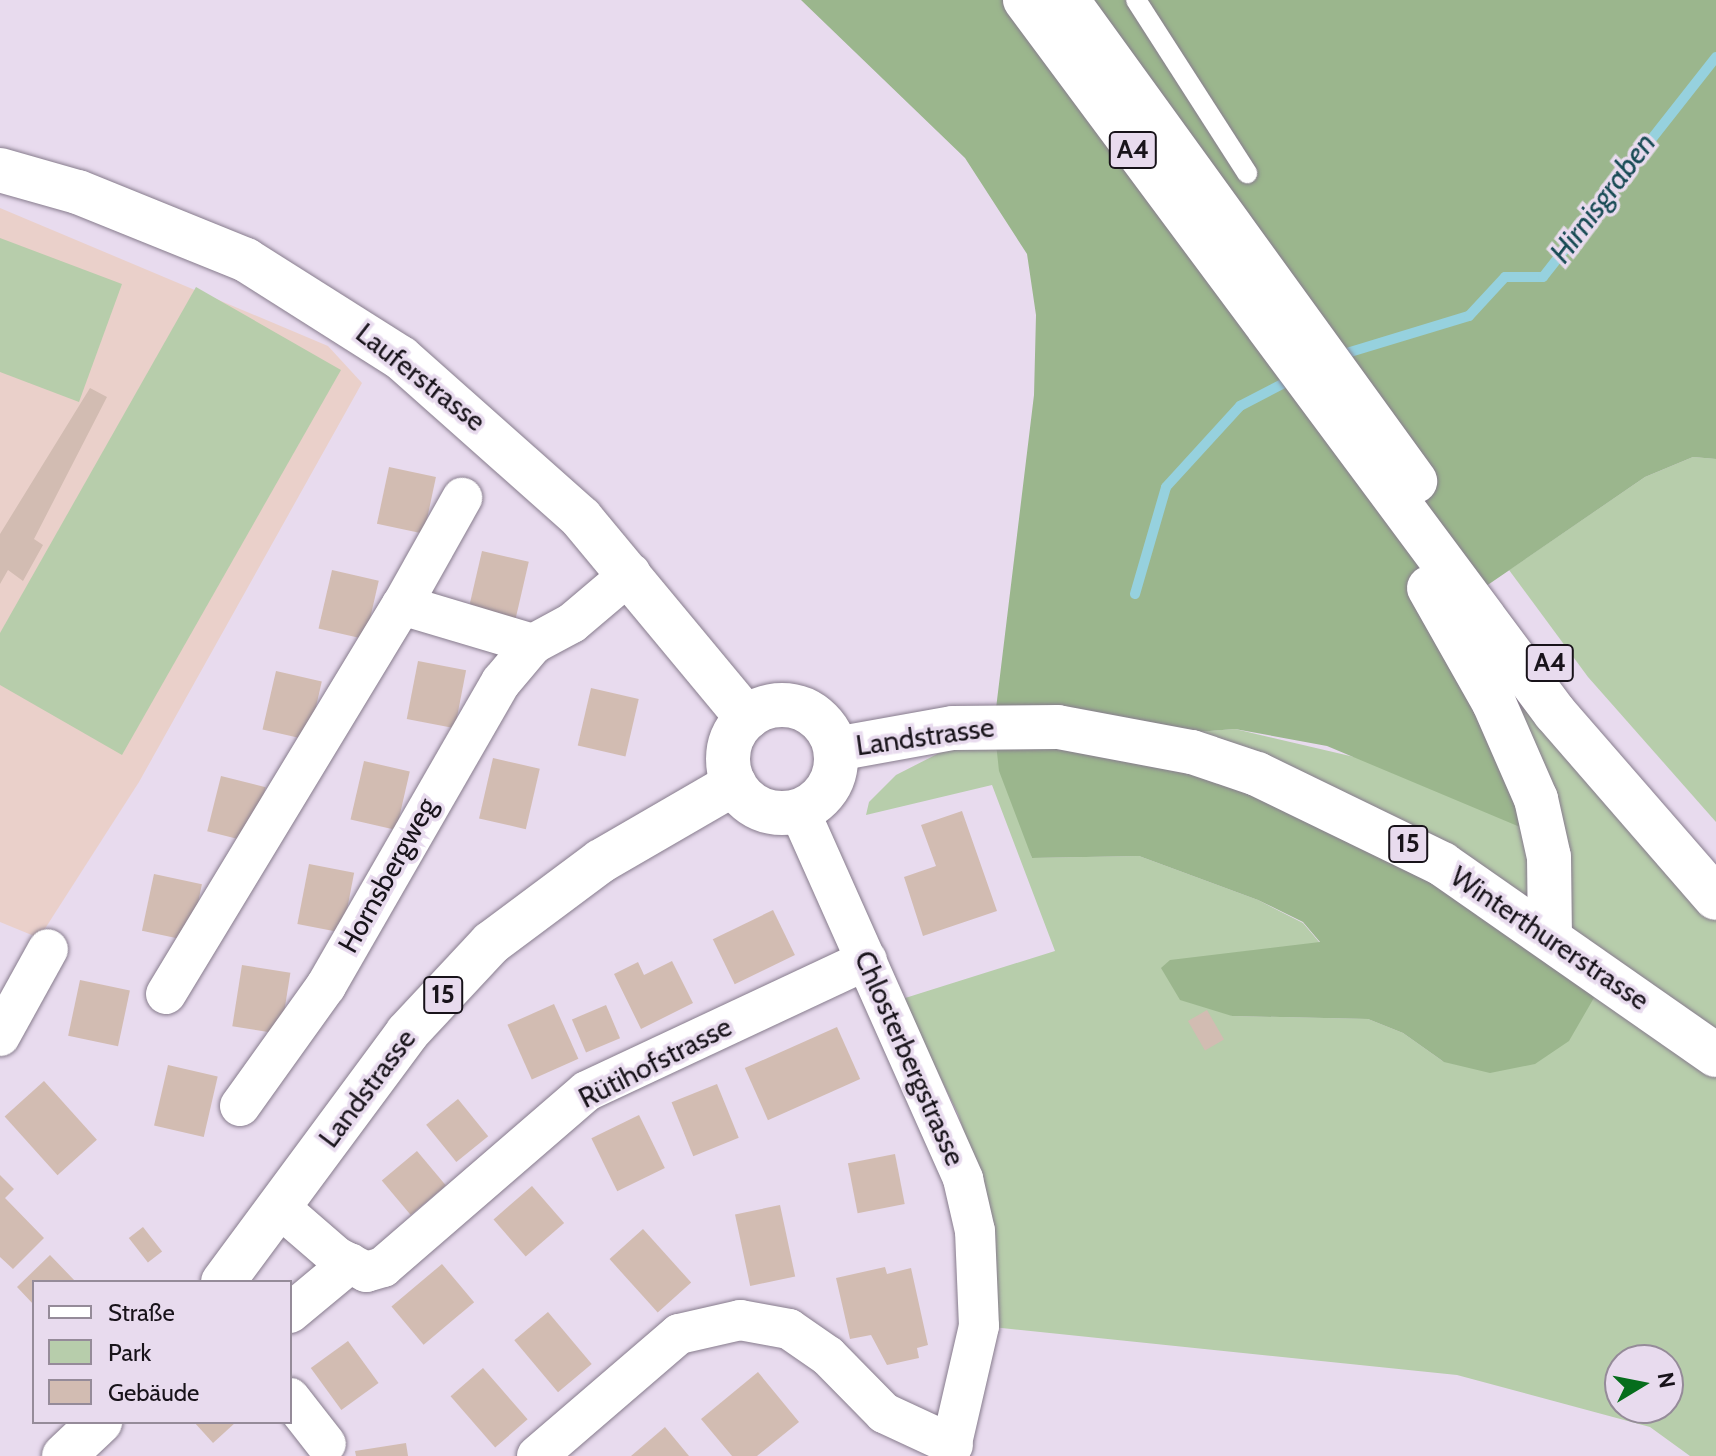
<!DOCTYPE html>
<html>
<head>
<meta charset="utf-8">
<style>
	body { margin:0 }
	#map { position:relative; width:1716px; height:1456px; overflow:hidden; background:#e8dbee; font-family:Cabin,sans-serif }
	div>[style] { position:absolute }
	.education>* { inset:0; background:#ead0ca }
	.green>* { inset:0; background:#b7cdab }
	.forest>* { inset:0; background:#9bb68d }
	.stream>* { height:10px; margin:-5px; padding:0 5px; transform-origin:5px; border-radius:5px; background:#96d1de }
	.building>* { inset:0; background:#d2bcb2; transform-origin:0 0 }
	.roads { filter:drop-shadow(0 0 2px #877c8d) drop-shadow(0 0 2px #877c8d) }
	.service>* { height:20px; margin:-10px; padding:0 10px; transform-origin:10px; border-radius:10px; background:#fff }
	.minor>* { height:40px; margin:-20px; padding:0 20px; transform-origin:20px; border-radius:20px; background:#fff }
	.tertiary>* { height:44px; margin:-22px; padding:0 22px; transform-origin:22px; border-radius:22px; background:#fff }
	.primary>* { height:44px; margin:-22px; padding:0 22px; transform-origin:22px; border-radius:22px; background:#fff }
	.primary>.ring { margin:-22px; padding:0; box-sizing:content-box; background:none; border:44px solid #fff; border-radius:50% }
	.trunk>* { height:44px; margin:-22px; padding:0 22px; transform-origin:22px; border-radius:22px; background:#fff }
	span { translate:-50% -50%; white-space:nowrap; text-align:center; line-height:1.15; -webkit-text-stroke:7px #e8dbee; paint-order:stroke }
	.shield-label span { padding:2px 6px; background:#e8dbee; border:2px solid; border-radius:6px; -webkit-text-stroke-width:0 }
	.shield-label { font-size:26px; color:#18131a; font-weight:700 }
	.street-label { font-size:28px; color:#18131a }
	.water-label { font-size:30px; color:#174a54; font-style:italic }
	.legend { position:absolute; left:32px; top:1280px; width:260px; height:144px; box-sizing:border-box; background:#e8dbee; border:2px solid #958b99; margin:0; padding:10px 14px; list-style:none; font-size:24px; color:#18131a }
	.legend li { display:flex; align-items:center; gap:16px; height:40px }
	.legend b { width:40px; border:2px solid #958b99 }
	.north { position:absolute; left:1604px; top:1344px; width:80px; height:80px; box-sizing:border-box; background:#e8dbee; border:2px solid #958b99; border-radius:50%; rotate:80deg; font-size:22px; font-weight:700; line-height:32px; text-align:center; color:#18131a }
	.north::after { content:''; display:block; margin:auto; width:28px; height:36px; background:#066d1c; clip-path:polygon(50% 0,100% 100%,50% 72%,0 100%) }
</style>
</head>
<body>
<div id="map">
	<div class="education">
		<i style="clip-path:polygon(0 208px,328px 346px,362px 383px,139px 782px,39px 938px,0 922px)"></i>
	</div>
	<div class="green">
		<i style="clip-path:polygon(0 238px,122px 284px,79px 402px,0 372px)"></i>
		<i style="clip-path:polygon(196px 287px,341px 370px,122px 755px,0 685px,0 633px)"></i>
		<i style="clip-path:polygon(1693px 457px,1716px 459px,1716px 822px,1588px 677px,1509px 570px,1645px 477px)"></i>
		<i style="clip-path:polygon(evenodd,1446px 615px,1716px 918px,1716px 1456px,1690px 1456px,1650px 1427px,1457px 1375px,992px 1327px,980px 1179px,958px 1114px,902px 999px,1055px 951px,992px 785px,866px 815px,869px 802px,896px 775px,994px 725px,1032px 858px,1139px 856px,1258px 900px,1303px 923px,1320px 943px,1170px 961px,1232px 1016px,1368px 1019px,1403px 1033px,1444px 1062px,1128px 737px,1235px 729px,1380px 763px,1446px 615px,1620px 1360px,1668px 1360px,1668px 1408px,1620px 1408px,1620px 1360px)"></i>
	</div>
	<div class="forest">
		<i style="clip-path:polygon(801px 0,1716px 0,1716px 459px,1693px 457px,1645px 477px,1457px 606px,1544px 837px,1327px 746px,1235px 729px,1132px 737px,1193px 752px,1606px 977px,1569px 1041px,1535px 1064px,1490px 1073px,1444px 1062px,1403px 1033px,1368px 1019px,1232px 1016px,1180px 1000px,1161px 968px,1170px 960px,1320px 942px,1303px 922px,1258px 900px,1139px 856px,1032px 858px,999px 771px,994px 725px,1034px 395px,1036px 315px,1027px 254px,965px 158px)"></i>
	</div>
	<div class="stream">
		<i style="left:1337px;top:356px;width:138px;rotate:-16.9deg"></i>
		<i style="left:1469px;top:316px;width:53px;rotate:-47.3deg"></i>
		<i style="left:1505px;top:277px;width:38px"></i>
		<i style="left:1543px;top:277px;width:280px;rotate:-51.8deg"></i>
		<i style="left:1135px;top:594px;width:111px;rotate:-73.8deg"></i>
		<i style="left:1166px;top:487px;width:110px;rotate:-47.6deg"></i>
		<i style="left:1240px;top:406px;width:61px;rotate:-27.4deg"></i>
	</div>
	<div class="building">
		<i style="clip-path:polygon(90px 388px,107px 397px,34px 539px,43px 545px,23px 581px,8px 570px,0 584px,0 534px)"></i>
		<i style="left:389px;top:467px;width:48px;height:58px;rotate:12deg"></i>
		<i style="left:482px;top:551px;width:48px;height:58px;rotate:13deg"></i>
		<i style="left:332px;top:570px;width:48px;height:60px;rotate:13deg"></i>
		<i style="left:418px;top:661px;width:49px;height:59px;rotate:11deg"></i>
		<i style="left:276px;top:671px;width:47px;height:60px;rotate:13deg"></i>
		<i style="left:591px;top:688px;width:49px;height:59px;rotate:13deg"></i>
		<i style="left:493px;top:758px;width:48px;height:62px;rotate:13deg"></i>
		<i style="left:364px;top:761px;width:47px;height:60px;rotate:13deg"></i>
		<i style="left:221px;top:776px;width:46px;height:57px;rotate:14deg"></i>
		<i style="clip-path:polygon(962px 811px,997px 911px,923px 936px,904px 877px,936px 866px,921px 825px)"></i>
		<i style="left:309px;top:864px;width:46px;height:61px;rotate:11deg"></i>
		<i style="left:154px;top:874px;width:49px;height:58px;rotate:12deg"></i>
		<i style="left:773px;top:910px;width:50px;height:67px;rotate:64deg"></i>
		<i style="clip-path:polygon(672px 961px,693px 1003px,641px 1029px,614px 974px,638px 962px,644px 975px)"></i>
		<i style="left:242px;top:965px;width:49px;height:62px;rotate:9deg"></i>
		<i style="left:80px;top:980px;width:51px;height:57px;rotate:12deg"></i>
		<i style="left:554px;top:1004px;width:60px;height:51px;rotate:66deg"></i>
		<i style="left:606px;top:1005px;width:36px;height:37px;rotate:67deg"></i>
		<i style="left:1207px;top:1010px;width:34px;height:22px;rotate:60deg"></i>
		<i style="left:837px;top:1027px;width:57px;height:101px;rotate:66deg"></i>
		<i style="left:168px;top:1065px;width:51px;height:62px;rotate:13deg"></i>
		<i style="left:44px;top:1081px;width:79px;height:53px;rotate:48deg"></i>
		<i style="left:717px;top:1084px;width:58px;height:49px;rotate:68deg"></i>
		<i style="left:458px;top:1099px;width:48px;height:41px;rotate:51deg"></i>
		<i style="left:639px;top:1115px;width:59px;height:53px;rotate:64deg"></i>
		<i style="left:417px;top:1151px;width:45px;height:46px;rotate:50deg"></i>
		<i style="left:895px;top:1154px;width:51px;height:48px;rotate:79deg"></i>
		<i style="clip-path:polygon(0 1175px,14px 1189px,5px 1198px,44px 1238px,13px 1269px,0 1257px)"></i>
		<i style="left:532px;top:1186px;width:49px;height:51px;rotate:49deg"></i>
		<i style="left:780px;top:1205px;width:73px;height:46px;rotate:78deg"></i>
		<i style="left:143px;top:1227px;width:31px;height:18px;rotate:52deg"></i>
		<i style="left:643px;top:1229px;width:72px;height:45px;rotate:48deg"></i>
		<i style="clip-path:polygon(50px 1255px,76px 1282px,34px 1282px,34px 1305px,17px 1287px)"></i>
		<i style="left:442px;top:1264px;width:50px;height:66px;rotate:50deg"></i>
		<i style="clip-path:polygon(885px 1267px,887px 1274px,911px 1268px,928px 1345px,917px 1348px,919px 1358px,887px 1365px,871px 1335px,850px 1339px,836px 1278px)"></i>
		<i style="left:548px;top:1312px;width:68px;height:44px;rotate:50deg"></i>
		<i style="left:348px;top:1341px;width:52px;height:46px;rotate:54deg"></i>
		<i style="left:483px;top:1368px;width:68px;height:43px;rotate:49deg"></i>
		<i style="clip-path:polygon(758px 1372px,799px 1422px,757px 1456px,732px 1456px,701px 1419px)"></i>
		<i style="clip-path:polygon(194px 1422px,236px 1422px,213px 1443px)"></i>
		<i style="clip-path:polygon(665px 1427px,689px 1456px,631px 1456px)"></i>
		<i style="clip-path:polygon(406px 1443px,408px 1456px,356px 1456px,355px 1451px)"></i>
	</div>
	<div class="roads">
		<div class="service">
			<i style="left:1136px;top:0;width:206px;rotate:57.3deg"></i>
		</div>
		<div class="minor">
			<i style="left:402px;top:605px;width:123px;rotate:-60.7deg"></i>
			<i style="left:799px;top:810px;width:404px;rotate:66deg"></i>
			<i style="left:963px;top:1179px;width:53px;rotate:77deg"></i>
			<i style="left:975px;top:1231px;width:95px;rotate:87.6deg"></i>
			<i style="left:979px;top:1326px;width:133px;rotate:103deg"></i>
			<i style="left:166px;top:994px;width:455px;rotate:-58.8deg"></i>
			<i style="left:402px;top:605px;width:137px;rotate:16.6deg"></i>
			<i style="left:0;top:1036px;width:99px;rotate:-61.1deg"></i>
			<i style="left:240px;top:1106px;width:148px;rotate:-54.4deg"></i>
			<i style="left:326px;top:986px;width:351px;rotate:-60.1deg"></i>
			<i style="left:501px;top:682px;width:50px;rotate:-49.9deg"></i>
			<i style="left:533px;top:644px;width:44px;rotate:-28.3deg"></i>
			<i style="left:572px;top:623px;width:77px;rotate:-40.3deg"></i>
			<i style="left:279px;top:1207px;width:77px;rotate:40.8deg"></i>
			<i style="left:337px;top:1257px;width:33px;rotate:27deg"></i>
			<i style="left:366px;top:1272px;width:18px;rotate:-16deg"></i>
			<i style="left:383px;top:1267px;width:269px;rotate:-40.8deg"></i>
			<i style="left:587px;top:1091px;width:309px;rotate:-25.1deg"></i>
			<i style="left:290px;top:1313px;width:78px;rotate:-39.8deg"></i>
			<i style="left:290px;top:1398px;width:58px;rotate:52deg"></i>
			<i style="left:537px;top:1456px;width:187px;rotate:-40.7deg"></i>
			<i style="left:679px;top:1334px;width:63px;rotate:-12.9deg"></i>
			<i style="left:740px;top:1320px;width:50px;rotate:10.4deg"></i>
			<i style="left:789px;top:1329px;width:47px;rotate:34.7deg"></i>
			<i style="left:828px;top:1356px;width:80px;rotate:45.5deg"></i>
			<i style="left:884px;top:1413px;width:76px;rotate:24.9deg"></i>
		</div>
		<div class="tertiary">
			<i style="left:0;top:170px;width:81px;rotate:15.8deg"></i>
			<i style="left:78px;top:192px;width:181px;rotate:22deg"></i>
			<i style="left:246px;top:260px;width:183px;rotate:32.3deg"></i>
			<i style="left:401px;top:358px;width:241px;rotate:41.6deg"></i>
			<i style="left:581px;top:518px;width:260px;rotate:50.3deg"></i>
		</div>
		<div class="primary">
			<i class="ring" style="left:728px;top:705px;width:64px;height:64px"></i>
			<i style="left:836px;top:749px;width:119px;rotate:-10.2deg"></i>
			<i style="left:953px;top:728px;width:105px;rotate:-0.5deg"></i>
			<i style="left:1058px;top:727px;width:136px;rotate:10.6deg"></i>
			<i style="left:1192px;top:752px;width:69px;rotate:18.7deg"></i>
			<i style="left:1257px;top:774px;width:206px;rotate:25.9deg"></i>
			<i style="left:1442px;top:864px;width:334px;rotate:34.9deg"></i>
			<i style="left:223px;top:1282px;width:310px;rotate:-53.5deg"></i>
			<i style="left:407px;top:1033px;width:123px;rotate:-47deg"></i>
			<i style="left:491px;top:943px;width:137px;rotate:-36.7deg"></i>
			<i style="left:601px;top:861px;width:154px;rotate:-30.1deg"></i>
			<i style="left:64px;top:1456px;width:50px;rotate:-43.4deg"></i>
		</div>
		<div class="trunk">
			<i style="left:1025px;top:0;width:888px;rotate:53.38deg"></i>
			<i style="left:1555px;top:713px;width:245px;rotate:49deg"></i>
			<i style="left:1067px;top:0;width:594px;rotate:54.11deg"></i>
			<i style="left:1429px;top:588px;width:132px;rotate:60.5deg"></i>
			<i style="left:1494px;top:703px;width:105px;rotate:66.4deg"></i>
			<i style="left:1536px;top:799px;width:59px;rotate:77.4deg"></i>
			<i style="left:1549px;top:857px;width:77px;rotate:89.3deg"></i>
		</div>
	</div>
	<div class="shield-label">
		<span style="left:1133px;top:150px">A4</span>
		<span style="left:1550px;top:663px">A4</span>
		<span style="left:1408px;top:844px">15</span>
		<span style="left:443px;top:995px">15</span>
	</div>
	<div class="street-label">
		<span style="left:421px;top:377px;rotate:38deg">Lauferstrasse</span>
		<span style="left:925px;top:736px;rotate:-8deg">Landstrasse</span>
		<span style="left:387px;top:875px;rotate:-61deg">Hornsbergweg</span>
		<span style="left:1550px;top:938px;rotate:34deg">Winterthurerstrasse</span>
		<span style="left:910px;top:1058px;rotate:66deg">Chlosterbergstrasse</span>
		<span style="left:655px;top:1062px;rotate:-27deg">Rütihofstrasse</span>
		<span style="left:367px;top:1088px;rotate:-53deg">Landstrasse</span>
	</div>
	<div class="water-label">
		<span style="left:1603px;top:198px;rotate:-53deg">Hirnisgraben</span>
	</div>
	<ul class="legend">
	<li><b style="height:10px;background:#fff"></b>Straße</li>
	<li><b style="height:22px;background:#b7cdab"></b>Park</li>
	<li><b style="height:22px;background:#d2bcb2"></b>Gebäude</li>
	</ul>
	<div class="north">N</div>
</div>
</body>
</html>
